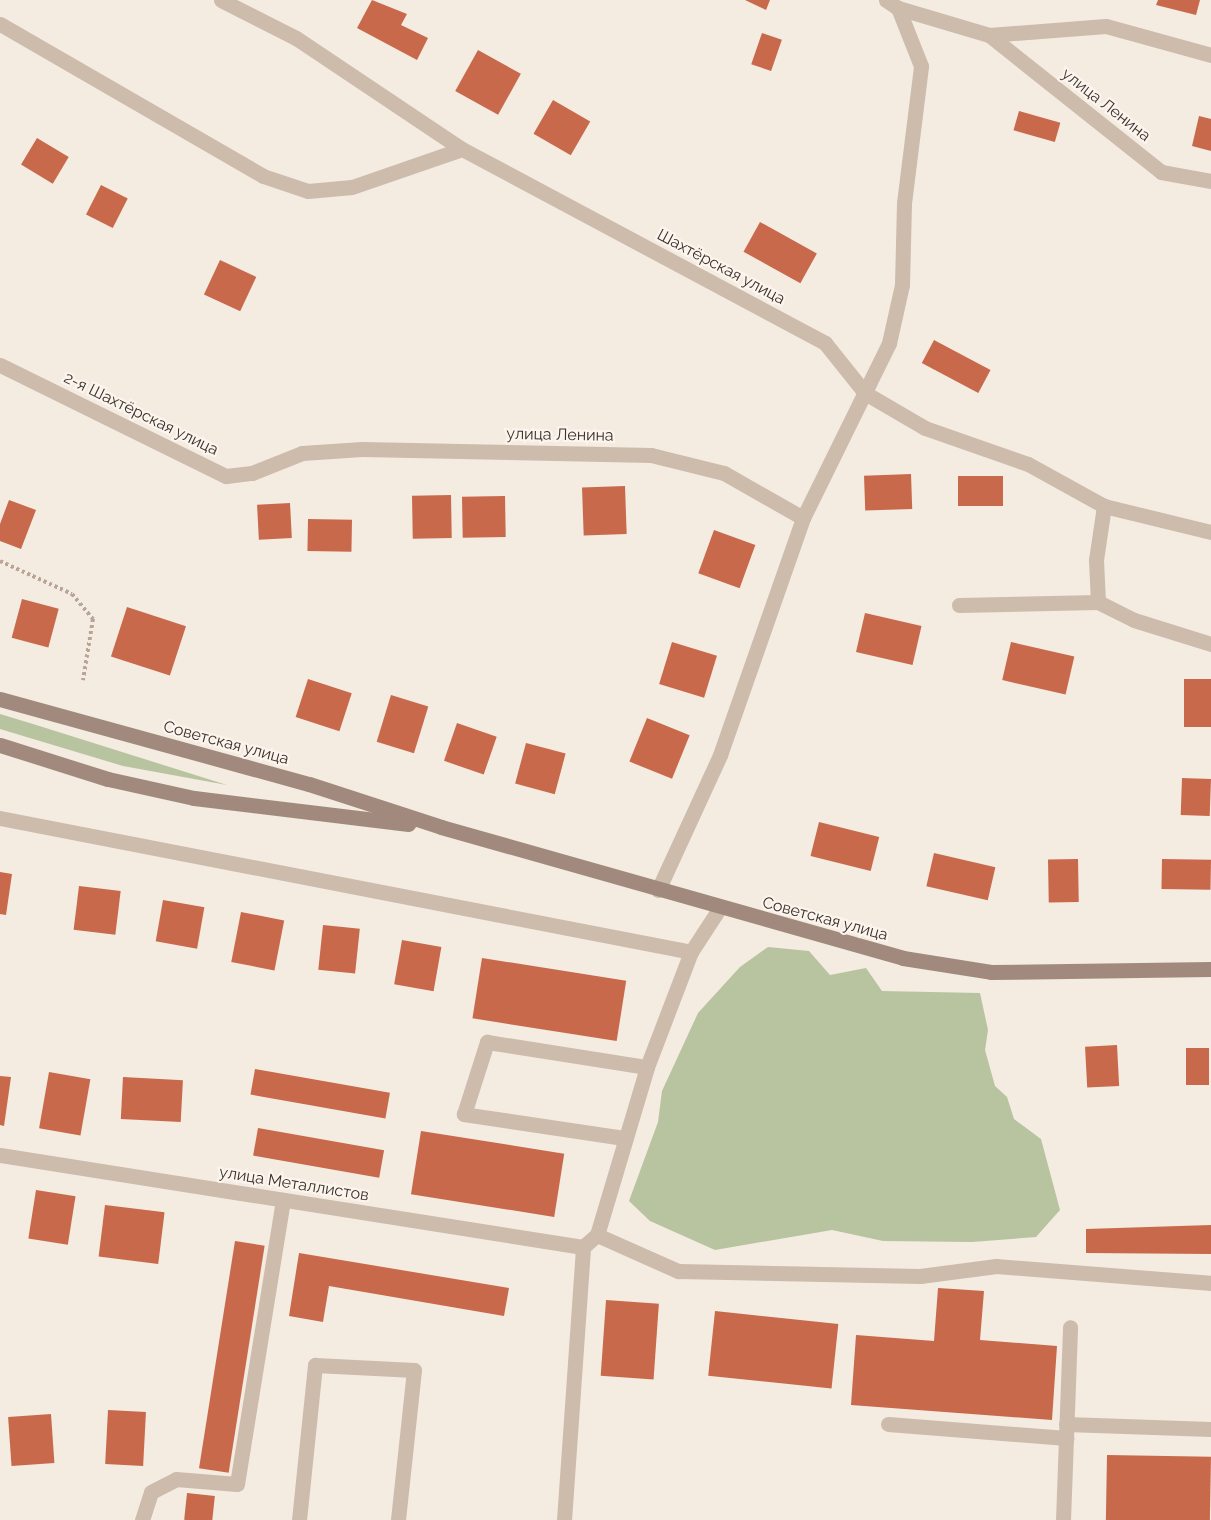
<!DOCTYPE html>
<html>
<head>
<meta charset="utf-8">
<style>
	body { margin:0 }
	#map { position:relative; width:1211px; height:1520px; overflow:hidden; background:#f4ebe1; font-family:Raleway,sans-serif }
	div>[style] { position:absolute }
	.green>* { inset:0; background:#b8c4a0 }
	.building>* { inset:0; background:#c8694b; transform-origin:0 0 }
	.path>* { height:4px; margin-top:-2px; transform-origin:0; background:repeating-linear-gradient(90deg,#b9a596 0 3px,transparent 0 6px) }
	.service>* { height:15px; margin:-7.5px; padding:0 7.5px; transform-origin:7.5px; border-radius:7.5px; background:#cdbbac }
	.minor>* { height:15px; margin:-7.5px; padding:0 7.5px; transform-origin:7.5px; border-radius:7.5px; background:#cdbbac }
	.tertiary>* { height:15px; margin:-7.5px; padding:0 7.5px; transform-origin:7.5px; border-radius:7.5px; background:#cdbbac }
	.secondary>* { height:15px; margin:-7.5px; padding:0 7.5px; transform-origin:7.5px; border-radius:7.5px; background:#a18a7d }
	span { translate:-50% -50%; white-space:nowrap; text-align:center; line-height:1.15; -webkit-text-stroke:4.5px #fbf5ee; paint-order:stroke }
	.street-label { font-size:16px; color:#3b302b }
</style>
</head>
<body>
<div id="map">
	<div class="green">
		<i style="clip-path:polygon(0 714px,33px 724px,227px 785px,123px 766px,0 729px)"></i>
		<i style="clip-path:polygon(768px 947px,809px 951px,830px 975px,866px 968px,882px 991px,980px 993px,988px 1030px,985px 1050px,995px 1086px,1007px 1097px,1014px 1119px,1041px 1139px,1060px 1210px,1036px 1237px,972px 1242px,883px 1241px,832px 1230px,715px 1250px,650px 1221px,629px 1201px,658px 1122px,662px 1091px,698px 1013px,740px 967px)"></i>
	</div>
	<div class="building">
		<i style="clip-path:polygon(372px 0,407px 14px,401px 25px,428px 38px,417px 60px,357px 28px)"></i>
		<i style="clip-path:polygon(745px 0,770px 0,766px 10px)"></i>
		<i style="clip-path:polygon(1158px 0,1200px 0,1196px 15px,1156px 5px)"></i>
		<i style="left:762px;top:33px;width:21px;height:33px;rotate:19deg"></i>
		<i style="left:478px;top:50px;width:49px;height:47px;rotate:29deg"></i>
		<i style="left:553px;top:100px;width:43px;height:39px;rotate:30deg"></i>
		<i style="left:1019px;top:111px;width:43px;height:20px;rotate:16deg"></i>
		<i style="clip-path:polygon(1199px 116px,1211px 119px,1211px 151px,1192px 146px)"></i>
		<i style="left:37px;top:138px;width:37px;height:31px;rotate:31deg"></i>
		<i style="left:101px;top:185px;width:30px;height:33px;rotate:27deg"></i>
		<i style="left:760px;top:222px;width:65px;height:34px;rotate:29deg"></i>
		<i style="left:220px;top:260px;width:40px;height:38px;rotate:25deg"></i>
		<i style="left:934px;top:340px;width:64px;height:26px;rotate:28deg"></i>
		<i style="left:911px;top:474px;width:35px;height:47px;rotate:88deg"></i>
		<i style="left:958px;top:476px;width:45px;height:30px"></i>
		<i style="left:625px;top:486px;width:48px;height:43px;rotate:88deg"></i>
		<i style="left:451px;top:495px;width:43px;height:39px;rotate:89deg"></i>
		<i style="left:505px;top:496px;width:41px;height:43px;rotate:89deg"></i>
		<i style="clip-path:polygon(9px 500px,36px 510px,21px 549px,0 541px,0 524px)"></i>
		<i style="left:290px;top:503px;width:35px;height:33px;rotate:87deg"></i>
		<i style="left:308px;top:519px;width:44px;height:32px;rotate:1deg"></i>
		<i style="left:714px;top:530px;width:44px;height:46px;rotate:20deg"></i>
		<i style="left:22px;top:599px;width:38px;height:40px;rotate:15deg"></i>
		<i style="left:127px;top:607px;width:62px;height:52px;rotate:18deg"></i>
		<i style="left:865px;top:613px;width:58px;height:40px;rotate:13deg"></i>
		<i style="left:672px;top:642px;width:47px;height:44px;rotate:17deg"></i>
		<i style="left:1011px;top:642px;width:65px;height:39px;rotate:13deg"></i>
		<i style="left:308px;top:679px;width:46px;height:40px;rotate:18deg"></i>
		<i style="left:1184px;top:679px;width:27px;height:48px"></i>
		<i style="left:391px;top:695px;width:39px;height:49px;rotate:17deg"></i>
		<i style="left:647px;top:718px;width:46px;height:47px;rotate:22deg"></i>
		<i style="left:457px;top:723px;width:42px;height:40px;rotate:19deg"></i>
		<i style="left:526px;top:743px;width:41px;height:42px;rotate:15deg"></i>
		<i style="left:1182px;top:778px;width:29px;height:37px;rotate:2deg"></i>
		<i style="left:819px;top:822px;width:62px;height:35px;rotate:14deg"></i>
		<i style="left:934px;top:853px;width:63px;height:34px;rotate:13deg"></i>
		<i style="left:1078px;top:859px;width:43px;height:30px;rotate:89deg"></i>
		<i style="left:1162px;top:859px;width:49px;height:30px;rotate:1deg"></i>
		<i style="clip-path:polygon(0 872px,12px 874px,6px 915px,0 914px)"></i>
		<i style="left:79px;top:886px;width:42px;height:44px;rotate:7deg"></i>
		<i style="left:163px;top:900px;width:42px;height:42px;rotate:10deg"></i>
		<i style="left:241px;top:912px;width:44px;height:51px;rotate:11deg"></i>
		<i style="left:323px;top:925px;width:37px;height:45px;rotate:6deg"></i>
		<i style="left:402px;top:940px;width:40px;height:45px;rotate:10deg"></i>
		<i style="left:482px;top:958px;width:146px;height:61px;rotate:9deg"></i>
		<i style="left:1117px;top:1045px;width:41px;height:32px;rotate:87deg"></i>
		<i style="left:1186px;top:1048px;width:23px;height:37px"></i>
		<i style="left:255px;top:1069px;width:137px;height:26px;rotate:10deg"></i>
		<i style="left:49px;top:1072px;width:42px;height:57px;rotate:10deg"></i>
		<i style="clip-path:polygon(0 1076px,11px 1077px,4px 1126px,0 1125px)"></i>
		<i style="left:123px;top:1077px;width:60px;height:42px;rotate:3deg"></i>
		<i style="left:258px;top:1128px;width:128px;height:28px;rotate:10deg"></i>
		<i style="left:421px;top:1131px;width:145px;height:64px;rotate:9deg"></i>
		<i style="left:36px;top:1190px;width:40px;height:49px;rotate:9deg"></i>
		<i style="left:105px;top:1205px;width:60px;height:52px;rotate:7deg"></i>
		<i style="clip-path:polygon(1211px 1225px,1211px 1254px,1086px 1253px,1086px 1229px)"></i>
		<i style="left:235px;top:1241px;width:30px;height:230px;rotate:9deg"></i>
		<i style="clip-path:polygon(299px 1253px,509px 1288px,504px 1316px,329px 1286px,323px 1322px,289px 1316px)"></i>
		<i style="clip-path:polygon(938px 1288px,984px 1291px,980px 1340px,1057px 1346px,1052px 1420px,851px 1405px,856px 1335px,934px 1341px)"></i>
		<i style="left:606px;top:1300px;width:53px;height:76px;rotate:4deg"></i>
		<i style="left:715px;top:1311px;width:124px;height:65px;rotate:6deg"></i>
		<i style="left:108px;top:1410px;width:38px;height:54px;rotate:3deg"></i>
		<i style="left:51px;top:1414px;width:49px;height:43px;rotate:86deg"></i>
		<i style="left:1107px;top:1455px;width:104px;height:65px;rotate:1deg"></i>
		<i style="left:187px;top:1493px;width:28px;height:27px;rotate:6deg"></i>
	</div>
	<div class="path">
		<i style="left:0;top:561px;width:79px;rotate:24.6deg"></i>
		<i style="left:72px;top:594px;width:33px;rotate:50deg"></i>
		<i style="left:93px;top:619px;width:62px;rotate:99.3deg"></i>
	</div>
	<div class="service">
		<i style="left:0;top:24px;width:304px;rotate:30deg"></i>
		<i style="left:263px;top:176px;width:47px;rotate:18.4deg"></i>
		<i style="left:308px;top:191px;width:44px;rotate:-5.2deg"></i>
		<i style="left:352px;top:187px;width:116px;rotate:-19.1deg"></i>
		<i style="left:1098px;top:602px;width:42px;rotate:-92.7deg"></i>
		<i style="left:1096px;top:560px;width:55px;rotate:-81.6deg"></i>
		<i style="left:959px;top:605px;width:139px;rotate:-1.2deg"></i>
		<i style="left:1098px;top:602px;width:40px;rotate:26.6deg"></i>
		<i style="left:1134px;top:620px;width:81px;rotate:17.3deg"></i>
		<i style="left:0;top:818px;width:704px;rotate:10.97deg"></i>
		<i style="left:624px;top:1138px;width:162px;rotate:-171.5deg"></i>
		<i style="left:464px;top:1114px;width:76px;rotate:-72.3deg"></i>
		<i style="left:487px;top:1042px;width:162px;rotate:8.9deg"></i>
		<i style="left:597px;top:1235px;width:89px;rotate:24deg"></i>
		<i style="left:678px;top:1271px;width:242px;rotate:1.2deg"></i>
		<i style="left:920px;top:1276px;width:77px;rotate:-7.5deg"></i>
		<i style="left:996px;top:1266px;width:216px;rotate:4.5deg"></i>
		<i style="left:888px;top:1424px;width:179px;rotate:4.5deg"></i>
		<i style="left:1066px;top:1424px;width:145px;rotate:2deg"></i>
		<i style="left:151px;top:1492px;width:28px;rotate:-27deg"></i>
		<i style="left:176px;top:1479px;width:61px;rotate:4.7deg"></i>
		<i style="left:237px;top:1484px;width:287px;rotate:-80.8deg"></i>
		<i style="left:299px;top:1520px;width:156px;rotate:-84.1deg"></i>
		<i style="left:315px;top:1365px;width:99px;rotate:2.9deg"></i>
		<i style="left:414px;top:1370px;width:151px;rotate:96.1deg"></i>
		<i style="left:564px;top:1520px;width:274px;rotate:-86deg"></i>
		<i style="left:1063px;top:1520px;width:193px;rotate:-87.9deg"></i>
	</div>
	<div class="minor">
		<i style="left:221px;top:0;width:84px;rotate:26.9deg"></i>
		<i style="left:296px;top:38px;width:200px;rotate:33.8deg"></i>
		<i style="left:462px;top:149px;width:412px;rotate:28.1deg"></i>
		<i style="left:825px;top:343px;width:64px;rotate:51.3deg"></i>
		<i style="left:865px;top:393px;width:69px;rotate:30.3deg"></i>
		<i style="left:925px;top:428px;width:109px;rotate:19.3deg"></i>
		<i style="left:1028px;top:464px;width:87px;rotate:28.9deg"></i>
		<i style="left:1104px;top:506px;width:110px;rotate:13.7deg"></i>
		<i style="left:886px;top:0;width:14px;rotate:34deg"></i>
		<i style="left:898px;top:8px;width:95px;rotate:16.5deg"></i>
		<i style="left:989px;top:35px;width:117px;rotate:-4.4deg"></i>
		<i style="left:1106px;top:26px;width:109px;rotate:15.4deg"></i>
		<i style="left:0;top:365px;width:252px;rotate:26.2deg"></i>
		<i style="left:226px;top:476px;width:26px;rotate:-7deg"></i>
		<i style="left:252px;top:473px;width:54px;rotate:-21.8deg"></i>
		<i style="left:302px;top:453px;width:60px;rotate:-3.8deg"></i>
		<i style="left:362px;top:449px;width:289px;rotate:1.2deg"></i>
		<i style="left:651px;top:455px;width:75px;rotate:13.9deg"></i>
		<i style="left:724px;top:473px;width:91px;rotate:29.7deg"></i>
		<i style="left:658px;top:890px;width:149px;rotate:-65.3deg"></i>
		<i style="left:720px;top:755px;width:251px;rotate:-70.7deg"></i>
		<i style="left:803px;top:518px;width:195px;rotate:-63.8deg"></i>
		<i style="left:889px;top:343px;width:59px;rotate:-77.4deg"></i>
		<i style="left:902px;top:285px;width:82px;rotate:-88.6deg"></i>
		<i style="left:904px;top:203px;width:138px;rotate:-82.9deg"></i>
		<i style="left:921px;top:66px;width:62px;rotate:-111.6deg"></i>
		<i style="left:0;top:1155px;width:590px;rotate:8.97deg"></i>
		<i style="left:583px;top:1247px;width:18px;rotate:-41deg"></i>
		<i style="left:597px;top:1235px;width:175px;rotate:-73.4deg"></i>
		<i style="left:647px;top:1067px;width:123px;rotate:-69.1deg"></i>
		<i style="left:691px;top:952px;width:51px;rotate:-56.9deg"></i>
		<i style="left:142px;top:1520px;width:29px;rotate:-72deg"></i>
	</div>
	<div class="tertiary">
		<i style="left:989px;top:35px;width:220px;rotate:38.5deg"></i>
		<i style="left:1161px;top:172px;width:51px;rotate:10.2deg"></i>
	</div>
	<div class="secondary">
		<i style="left:0;top:699px;width:320px;rotate:15.4deg"></i>
		<i style="left:309px;top:784px;width:139px;rotate:18deg"></i>
		<i style="left:441px;top:827px;width:480px;rotate:15.8deg"></i>
		<i style="left:903px;top:958px;width:89px;rotate:9deg"></i>
		<i style="left:991px;top:972px;width:220px;rotate:-0.8deg"></i>
		<i style="left:0;top:745px;width:113px;rotate:17.5deg"></i>
		<i style="left:108px;top:779px;width:88px;rotate:12.5deg"></i>
		<i style="left:194px;top:798px;width:216px;rotate:6.9deg"></i>
	</div>
	<div class="street-label">
		<span style="left:1106px;top:105px;rotate:38deg">улица Ленина</span>
		<span style="left:721px;top:267px;rotate:28deg">Шахтёрская улица</span>
		<span style="left:141px;top:414px;rotate:26deg">2-я Шахтёрская улица</span>
		<span style="left:560px;top:435px;rotate:1deg">улица Ленина</span>
		<span style="left:226px;top:743px;rotate:15deg">Советская улица</span>
		<span style="left:825px;top:919px;rotate:15deg">Советская улица</span>
		<span style="left:294px;top:1184px;rotate:9deg">улица Металлистов</span>
	</div>
</div>
</body>
</html>
